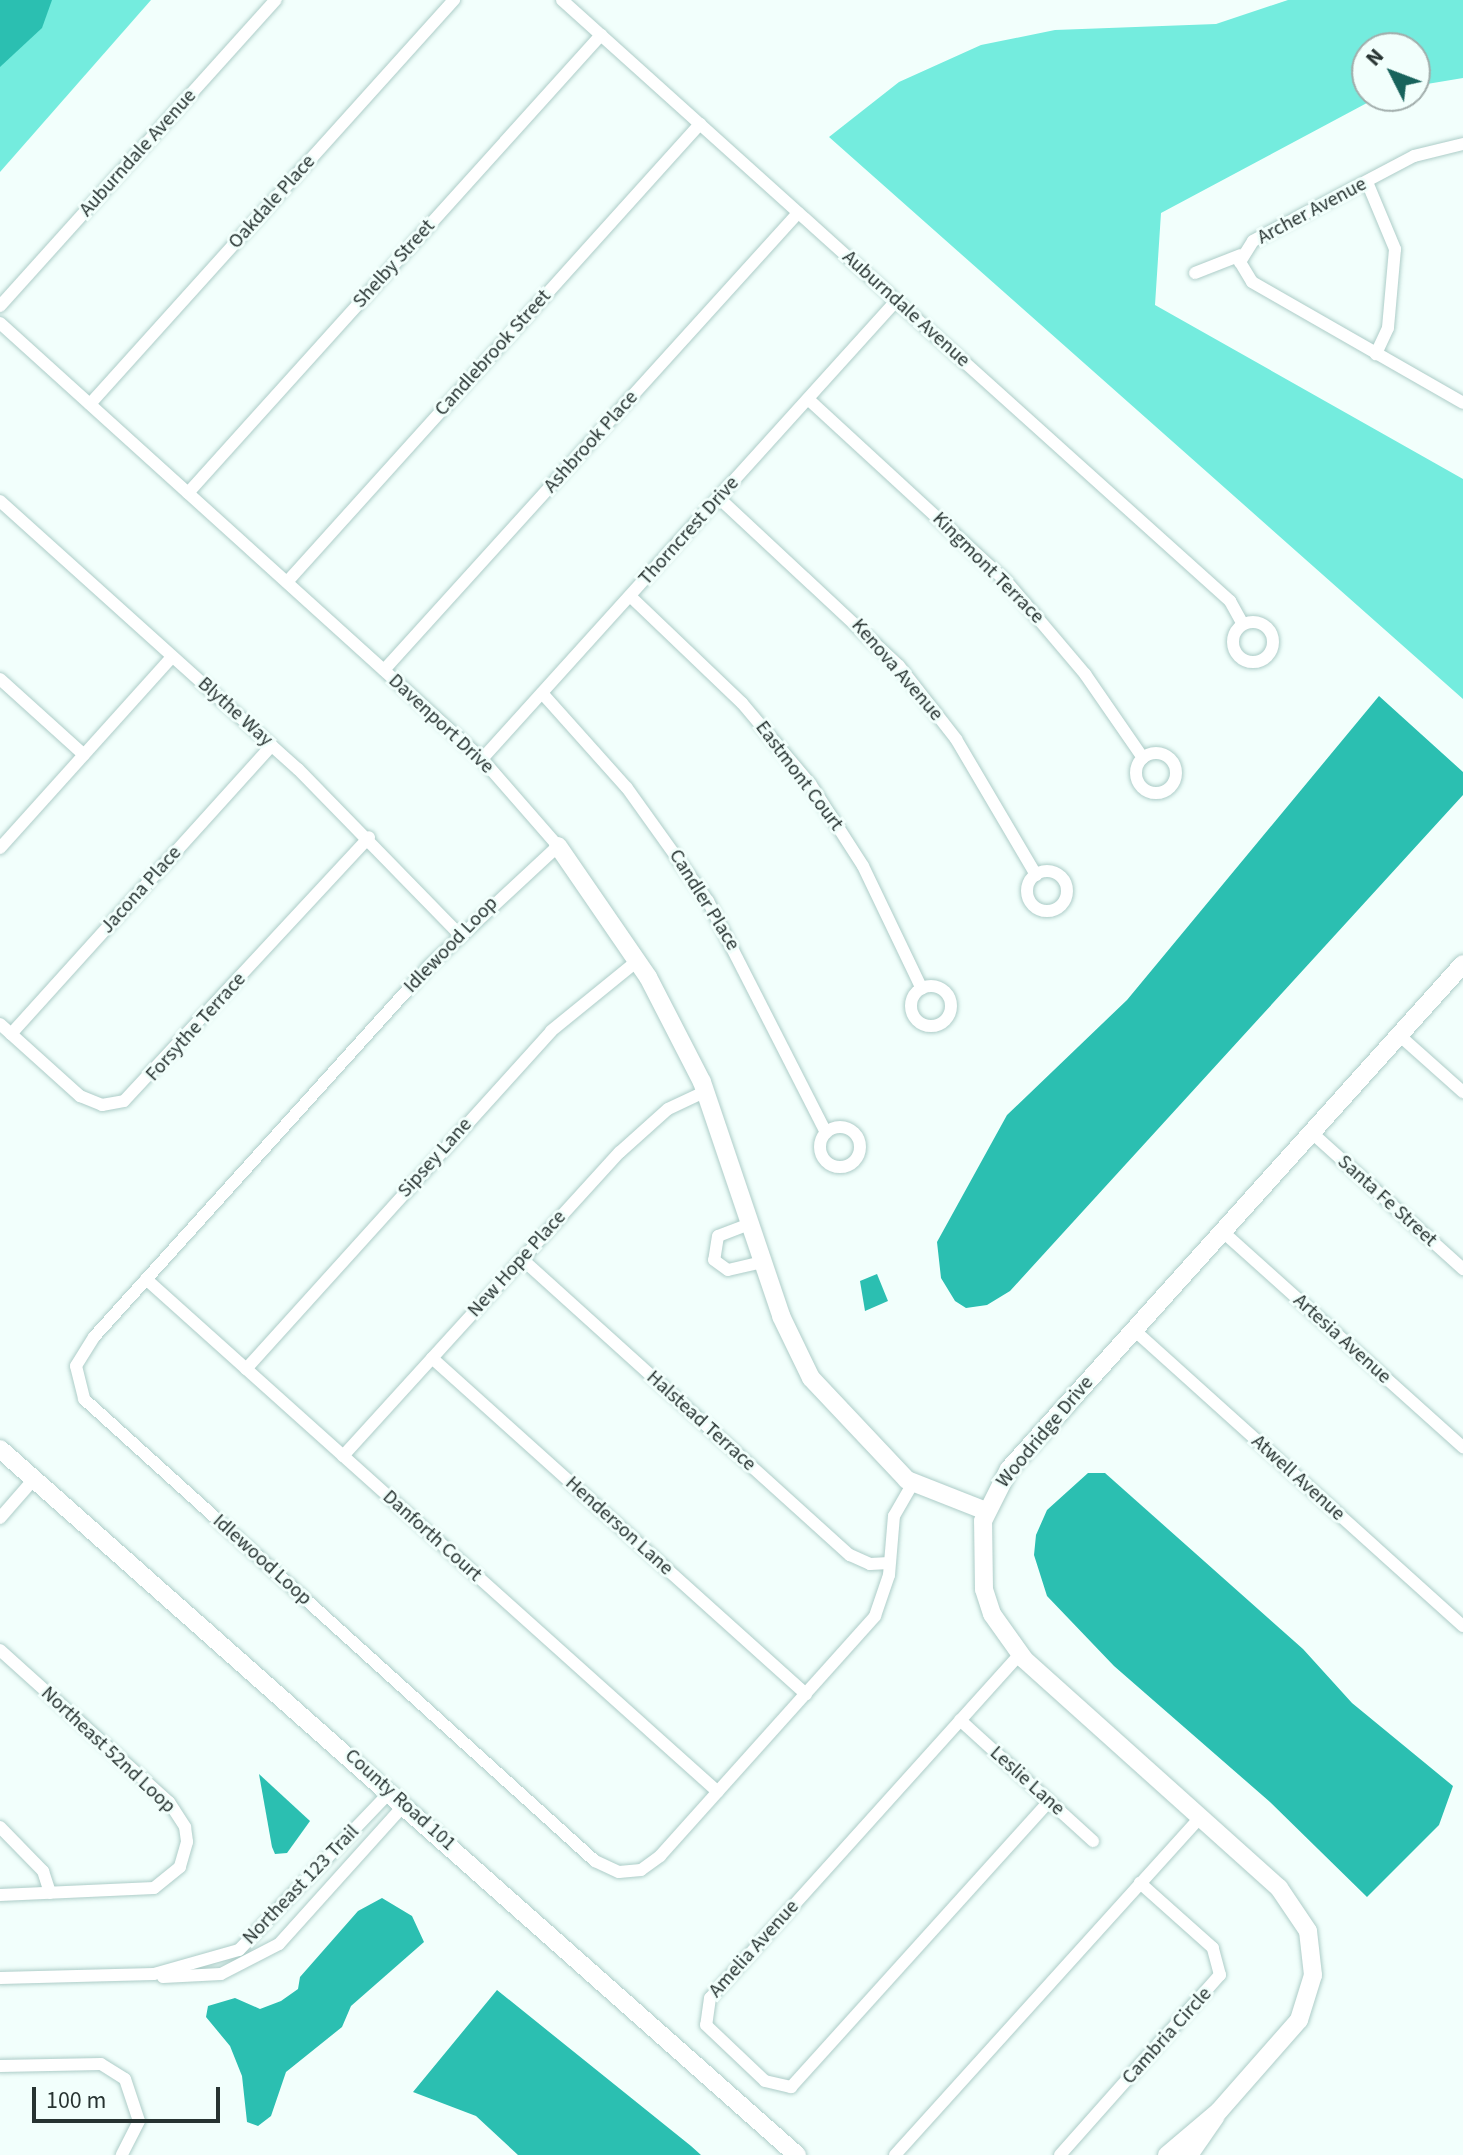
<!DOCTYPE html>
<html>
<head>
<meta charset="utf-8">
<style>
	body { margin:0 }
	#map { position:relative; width:1463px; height:2155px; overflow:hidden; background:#f2fffc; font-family:"Source Sans 3",sans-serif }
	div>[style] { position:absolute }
	.green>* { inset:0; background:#74ecde }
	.water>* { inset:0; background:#2bbfb1 }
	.roads { filter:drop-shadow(0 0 2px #adcdc8) drop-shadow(0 0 2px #adcdc8) }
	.street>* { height:12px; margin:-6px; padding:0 6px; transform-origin:6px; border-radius:6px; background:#fff }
	.street>.ring { margin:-6px; padding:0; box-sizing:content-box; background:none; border:12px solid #fff; border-radius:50% }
	.secondary>* { height:18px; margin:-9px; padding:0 9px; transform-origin:9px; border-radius:9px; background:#fff }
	span { translate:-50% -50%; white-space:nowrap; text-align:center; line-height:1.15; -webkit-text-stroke:6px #f2fffc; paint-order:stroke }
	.street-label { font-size:20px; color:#273331 }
	.north { position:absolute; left:1351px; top:32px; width:80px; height:80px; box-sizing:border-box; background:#f2fffc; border:2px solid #a1adab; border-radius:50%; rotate:312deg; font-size:22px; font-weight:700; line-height:32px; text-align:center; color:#273331 }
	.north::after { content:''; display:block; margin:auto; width:28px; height:36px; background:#18635c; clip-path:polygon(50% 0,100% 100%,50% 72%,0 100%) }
	.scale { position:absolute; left:32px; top:2087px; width:188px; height:36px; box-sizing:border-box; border:4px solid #273331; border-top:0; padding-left:10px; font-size:24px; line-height:28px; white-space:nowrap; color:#273331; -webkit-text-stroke:6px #f2fffc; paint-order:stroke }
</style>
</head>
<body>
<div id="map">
	<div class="green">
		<i style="clip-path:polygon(0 0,151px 0,0 172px)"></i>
		<i style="clip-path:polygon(1288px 0,1463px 0,1463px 78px,1415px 86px,1415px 48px,1367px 48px,1367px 96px,1380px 96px,1161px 213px,1155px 305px,1463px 479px,1463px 699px,829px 137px,899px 82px,981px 45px,1055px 30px,1216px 24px)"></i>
	</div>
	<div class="water">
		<i style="clip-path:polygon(0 0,52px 0,42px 28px,0 67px)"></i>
		<i style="clip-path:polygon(1379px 696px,1463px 772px,1463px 795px,1010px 1291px,987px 1305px,966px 1308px,955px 1301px,941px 1278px,937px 1242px,1007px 1115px,1127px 1000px)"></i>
		<i style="clip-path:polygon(877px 1274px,888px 1301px,865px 1311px,860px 1281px)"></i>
		<i style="clip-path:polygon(1088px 1473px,1105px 1473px,1303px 1649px,1352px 1703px,1453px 1786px,1439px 1825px,1367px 1897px,1270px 1802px,1114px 1666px,1047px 1596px,1034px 1555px,1036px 1535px,1047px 1510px)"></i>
		<i style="clip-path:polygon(259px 1774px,310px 1821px,287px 1853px,275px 1854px,272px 1847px)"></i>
		<i style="clip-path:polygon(382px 1898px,412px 1916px,424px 1942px,351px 2006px,342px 2027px,286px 2072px,271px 2116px,258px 2126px,247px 2122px,242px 2076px,230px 2046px,206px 2017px,208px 2006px,235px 1998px,260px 2009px,281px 2001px,298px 1989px,300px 1977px,358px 1911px)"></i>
		<i style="clip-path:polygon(497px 1990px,691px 2146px,701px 2155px,518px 2155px,476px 2116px,413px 2092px)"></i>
	</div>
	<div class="roads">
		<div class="street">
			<i style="left:562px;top:0;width:899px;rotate:41.98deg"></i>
			<i style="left:1230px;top:601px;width:26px;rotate:61deg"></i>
			<i style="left:1463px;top:144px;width:50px;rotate:166.2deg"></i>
			<i style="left:1414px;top:156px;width:182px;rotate:152.2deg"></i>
			<i style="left:1253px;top:241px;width:25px;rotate:122deg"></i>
			<i style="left:1240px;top:262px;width:23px;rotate:59deg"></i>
			<i style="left:1252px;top:282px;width:243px;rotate:29.8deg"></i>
			<i style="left:1367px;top:182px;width:73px;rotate:67.3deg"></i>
			<i style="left:1395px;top:249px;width:79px;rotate:95.1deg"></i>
			<i style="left:1388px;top:328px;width:29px;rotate:115deg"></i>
			<i style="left:1195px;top:273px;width:49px;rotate:-21.4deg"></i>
			<i style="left:0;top:306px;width:412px;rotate:-48deg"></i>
			<i style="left:0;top:323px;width:650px;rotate:42.13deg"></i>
			<i style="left:482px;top:759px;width:116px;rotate:48.9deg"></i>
			<i style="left:558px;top:846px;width:175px;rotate:137.1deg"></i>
			<i style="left:430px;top:965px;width:501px;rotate:132.09deg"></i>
			<i style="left:94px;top:1337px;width:34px;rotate:122deg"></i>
			<i style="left:76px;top:1366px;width:34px;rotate:76deg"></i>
			<i style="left:84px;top:1399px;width:689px;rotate:42.12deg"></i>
			<i style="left:595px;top:1861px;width:26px;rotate:25deg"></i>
			<i style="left:619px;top:1872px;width:22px;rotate:-5deg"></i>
			<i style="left:641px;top:1870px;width:24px;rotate:-36deg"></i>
			<i style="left:660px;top:1856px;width:322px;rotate:-48.1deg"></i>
			<i style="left:875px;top:1616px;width:43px;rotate:-71.1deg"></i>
			<i style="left:889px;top:1575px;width:59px;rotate:-85.2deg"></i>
			<i style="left:894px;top:1516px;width:38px;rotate:-60deg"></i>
			<i style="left:808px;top:399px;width:270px;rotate:42.6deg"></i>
			<i style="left:1007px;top:582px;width:121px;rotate:49.7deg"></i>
			<i style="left:1085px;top:674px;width:102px;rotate:55.4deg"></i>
			<i style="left:90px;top:404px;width:544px;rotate:-47.98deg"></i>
			<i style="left:188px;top:493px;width:617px;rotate:-47.96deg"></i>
			<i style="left:719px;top:498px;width:246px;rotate:43deg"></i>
			<i style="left:899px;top:666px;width:93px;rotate:52deg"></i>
			<i style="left:956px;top:739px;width:158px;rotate:59.5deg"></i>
			<i style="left:0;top:501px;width:401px;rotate:42deg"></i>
			<i style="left:298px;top:769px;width:231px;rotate:45.7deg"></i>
			<i style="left:287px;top:582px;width:617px;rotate:-47.96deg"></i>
			<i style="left:630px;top:596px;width:155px;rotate:43.7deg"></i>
			<i style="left:742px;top:703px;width:107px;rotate:49.9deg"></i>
			<i style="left:811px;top:785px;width:96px;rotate:57.3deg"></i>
			<i style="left:863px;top:866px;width:136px;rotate:64.4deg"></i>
			<i class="ring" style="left:1233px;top:622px;width:28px;height:28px"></i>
			<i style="left:384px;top:670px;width:617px;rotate:-47.83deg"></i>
			<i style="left:0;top:679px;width:113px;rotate:42.1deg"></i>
			<i style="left:542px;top:693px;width:127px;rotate:48.2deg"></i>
			<i style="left:627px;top:788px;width:139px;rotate:54.4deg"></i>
			<i style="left:708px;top:901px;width:260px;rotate:63deg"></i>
			<i class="ring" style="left:1136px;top:753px;width:28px;height:28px"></i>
			<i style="left:482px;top:759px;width:617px;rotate:-47.89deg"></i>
			<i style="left:0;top:848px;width:257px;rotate:-48deg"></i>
			<i class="ring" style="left:1027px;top:871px;width:28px;height:28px"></i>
			<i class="ring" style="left:911px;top:986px;width:28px;height:28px"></i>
			<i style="left:0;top:1024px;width:108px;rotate:42deg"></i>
			<i style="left:80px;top:1096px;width:24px;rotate:22deg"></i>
			<i style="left:102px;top:1105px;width:22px;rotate:-10deg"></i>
			<i style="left:124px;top:1101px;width:360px;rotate:-47.1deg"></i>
			<i style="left:11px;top:1034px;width:389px;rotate:-47.9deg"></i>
			<i style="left:1399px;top:1035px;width:86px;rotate:41.7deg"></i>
			<i class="ring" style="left:820px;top:1127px;width:28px;height:28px"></i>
			<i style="left:1311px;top:1132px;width:205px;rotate:42deg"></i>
			<i style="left:752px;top:1223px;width:36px;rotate:159deg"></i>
			<i style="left:718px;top:1236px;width:24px;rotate:99deg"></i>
			<i style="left:714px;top:1260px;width:17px;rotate:36deg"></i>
			<i style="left:728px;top:1270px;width:37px;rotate:-13deg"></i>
			<i style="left:1222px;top:1231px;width:324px;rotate:41.9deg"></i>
			<i style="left:522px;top:1259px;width:442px;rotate:42.1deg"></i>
			<i style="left:850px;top:1555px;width:22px;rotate:24deg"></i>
			<i style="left:870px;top:1564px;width:19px;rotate:-3deg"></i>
			<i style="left:146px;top:1279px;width:768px;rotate:41.89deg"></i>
			<i style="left:1133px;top:1329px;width:444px;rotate:42deg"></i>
			<i style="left:432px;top:1358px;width:503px;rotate:41.94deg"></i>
			<i style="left:246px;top:1369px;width:455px;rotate:-47.9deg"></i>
			<i style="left:551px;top:1031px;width:111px;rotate:-39.1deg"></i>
			<i style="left:343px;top:1456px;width:411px;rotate:-47.7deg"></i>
			<i style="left:620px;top:1152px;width:64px;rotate:-41.9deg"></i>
			<i style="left:668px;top:1109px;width:42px;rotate:-25.3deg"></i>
			<i style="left:0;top:1518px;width:52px;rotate:-48.9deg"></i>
			<i style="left:0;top:1650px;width:227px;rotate:42deg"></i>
			<i style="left:169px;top:1802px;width:30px;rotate:57deg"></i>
			<i style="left:185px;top:1827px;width:15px;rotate:82deg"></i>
			<i style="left:187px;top:1842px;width:26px;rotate:106deg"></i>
			<i style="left:180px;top:1867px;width:33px;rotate:141deg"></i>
			<i style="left:154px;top:1888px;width:154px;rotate:177.4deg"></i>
			<i style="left:1020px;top:1654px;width:463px;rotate:132deg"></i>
			<i style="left:710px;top:1998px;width:27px;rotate:98deg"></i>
			<i style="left:706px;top:2025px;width:81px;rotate:43.5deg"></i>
			<i style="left:765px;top:2081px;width:27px;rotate:13deg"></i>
			<i style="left:791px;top:2087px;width:385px;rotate:-47.9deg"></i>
			<i style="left:960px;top:1720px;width:180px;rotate:42.3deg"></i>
			<i style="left:0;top:1827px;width:62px;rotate:45.7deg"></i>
			<i style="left:43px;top:1871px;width:23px;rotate:72deg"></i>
			<i style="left:163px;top:1977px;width:58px;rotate:-3deg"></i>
			<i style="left:221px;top:1974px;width:65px;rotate:-27.3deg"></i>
			<i style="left:279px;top:1944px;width:188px;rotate:-48deg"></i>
			<i style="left:0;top:1978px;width:154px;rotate:-1.5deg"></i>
			<i style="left:154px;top:1974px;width:88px;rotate:-15.8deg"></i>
			<i style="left:239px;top:1950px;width:220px;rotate:-46.3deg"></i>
			<i style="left:0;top:2066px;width:101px;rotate:-1.1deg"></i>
			<i style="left:101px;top:2064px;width:28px;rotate:32deg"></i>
			<i style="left:125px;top:2079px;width:44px;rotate:71.6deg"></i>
			<i style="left:139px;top:2121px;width:38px;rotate:117deg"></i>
			<i style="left:895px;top:2155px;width:455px;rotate:-47.9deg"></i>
			<i style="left:1060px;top:2155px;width:241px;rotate:-48.4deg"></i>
			<i style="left:1220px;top:1975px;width:28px;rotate:-105deg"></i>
			<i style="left:1213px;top:1948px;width:98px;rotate:-138.3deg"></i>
		</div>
		<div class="secondary">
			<i style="left:558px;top:846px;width:159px;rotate:55.5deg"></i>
			<i style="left:648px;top:977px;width:118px;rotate:62.8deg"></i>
			<i style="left:702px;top:1082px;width:247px;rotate:71.3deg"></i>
			<i style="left:781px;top:1316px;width:69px;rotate:64.2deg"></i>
			<i style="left:811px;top:1378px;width:140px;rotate:46.7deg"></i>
			<i style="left:907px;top:1480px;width:85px;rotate:21.4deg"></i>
			<i style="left:0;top:1449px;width:1065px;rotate:41.54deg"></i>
			<i style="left:1167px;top:2155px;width:68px;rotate:-40.2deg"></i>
			<i style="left:1219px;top:2111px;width:121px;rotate:-48.7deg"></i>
			<i style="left:1299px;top:2020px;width:47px;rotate:-72.7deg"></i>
			<i style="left:1313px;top:1975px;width:44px;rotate:-96.5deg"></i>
			<i style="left:1308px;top:1931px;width:52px;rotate:-124deg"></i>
			<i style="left:1279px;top:1888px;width:343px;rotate:-138.1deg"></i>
			<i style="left:1024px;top:1659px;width:55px;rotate:-125.4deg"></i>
			<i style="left:992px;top:1614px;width:26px;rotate:-108deg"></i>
			<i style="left:984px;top:1589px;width:68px;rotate:-90.8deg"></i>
			<i style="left:983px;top:1521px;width:58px;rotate:-63.4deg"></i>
			<i style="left:1009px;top:1469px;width:679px;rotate:-48.04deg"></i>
			<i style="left:1189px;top:2155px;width:47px;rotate:-55.3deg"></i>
		</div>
	</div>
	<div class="street-label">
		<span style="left:138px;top:153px;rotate:-48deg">Auburndale Avenue</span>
		<span style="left:272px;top:202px;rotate:-48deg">Oakdale Place</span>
		<span style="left:1312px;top:211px;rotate:-28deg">Archer Avenue</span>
		<span style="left:394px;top:264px;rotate:-48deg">Shelby Street</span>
		<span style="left:906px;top:309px;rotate:42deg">Auburndale Avenue</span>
		<span style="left:493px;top:353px;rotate:-48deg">Candlebrook Street</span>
		<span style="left:591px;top:442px;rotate:-48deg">Ashbrook Place</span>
		<span style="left:689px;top:531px;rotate:-48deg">Thorncrest Drive</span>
		<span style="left:988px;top:568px;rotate:45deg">Kingmont Terrace</span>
		<span style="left:897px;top:670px;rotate:49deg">Kenova Avenue</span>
		<span style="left:235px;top:712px;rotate:42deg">Blythe Way</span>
		<span style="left:441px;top:724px;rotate:43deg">Davenport Drive</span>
		<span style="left:799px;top:776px;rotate:53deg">Eastmont Court</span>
		<span style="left:141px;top:890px;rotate:-48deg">Jacona Place</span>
		<span style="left:704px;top:900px;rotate:58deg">Candler Place</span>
		<span style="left:451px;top:945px;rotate:-46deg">Idlewood Loop</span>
		<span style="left:196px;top:1027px;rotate:-48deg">Forsythe Terrace</span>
		<span style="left:435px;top:1158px;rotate:-48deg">Sipsey Lane</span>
		<span style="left:1387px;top:1201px;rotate:42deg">Santa Fe Street</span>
		<span style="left:517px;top:1264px;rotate:-48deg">New Hope Place</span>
		<span style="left:1342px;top:1339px;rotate:42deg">Artesia Avenue</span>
		<span style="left:701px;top:1421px;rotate:42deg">Halstead Terrace</span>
		<span style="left:1045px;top:1432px;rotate:-50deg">Woodridge Drive</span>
		<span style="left:1298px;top:1478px;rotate:42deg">Atwell Avenue</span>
		<span style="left:619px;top:1526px;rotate:42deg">Henderson Lane</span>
		<span style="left:432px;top:1536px;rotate:42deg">Danforth Court</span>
		<span style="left:262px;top:1560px;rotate:42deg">Idlewood Loop</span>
		<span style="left:108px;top:1750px;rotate:43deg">Northeast 52nd Loop</span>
		<span style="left:1027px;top:1781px;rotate:42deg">Leslie Lane</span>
		<span style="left:400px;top:1800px;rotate:42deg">County Road 101</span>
		<span style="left:301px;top:1885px;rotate:-46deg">Northeast 123 Trail</span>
		<span style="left:754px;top:1949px;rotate:-48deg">Amelia Avenue</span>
		<span style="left:1167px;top:2036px;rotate:-48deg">Cambria Circle</span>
	</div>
	<div class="north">N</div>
	<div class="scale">100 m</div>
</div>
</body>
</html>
